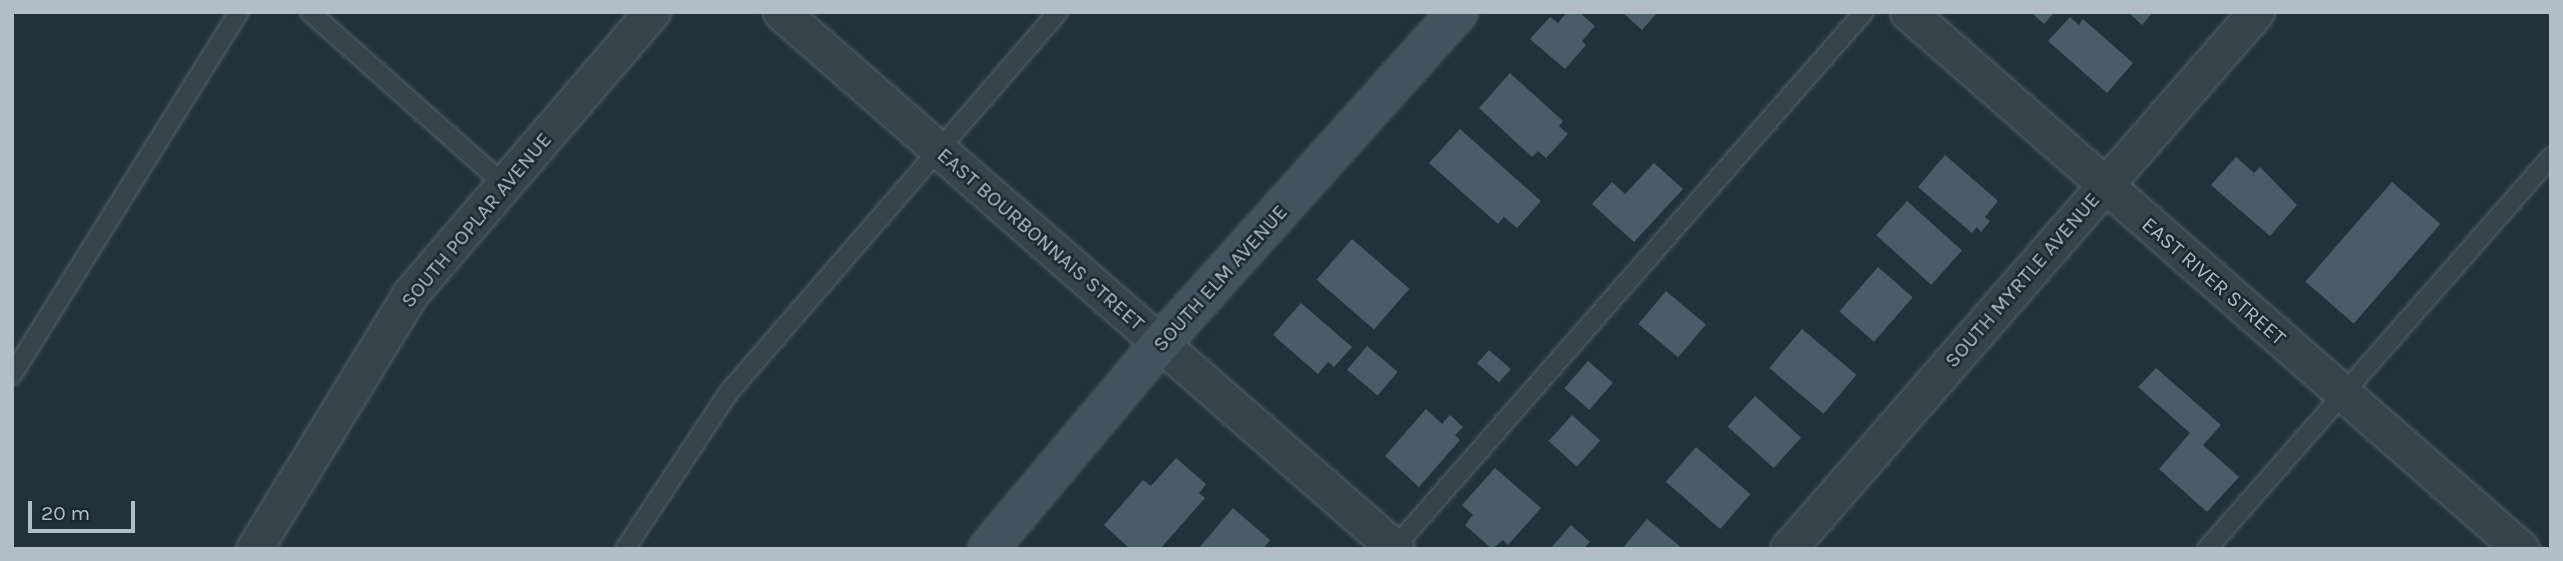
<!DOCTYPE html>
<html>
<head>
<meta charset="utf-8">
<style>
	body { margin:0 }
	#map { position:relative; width:2563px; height:561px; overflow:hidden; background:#22323b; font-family:Karla,sans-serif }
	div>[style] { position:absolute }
	.building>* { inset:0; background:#4a5c67; transform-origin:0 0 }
	.roads { filter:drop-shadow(0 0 2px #546169) drop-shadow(0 0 2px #546169) }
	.lane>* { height:18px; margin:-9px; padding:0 9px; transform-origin:9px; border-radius:9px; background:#36434b }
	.street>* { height:35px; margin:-17.5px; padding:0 17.5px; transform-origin:17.5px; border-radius:17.5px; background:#36434b }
	.secondary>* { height:38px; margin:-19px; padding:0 19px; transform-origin:19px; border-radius:19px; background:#43535e }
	span { translate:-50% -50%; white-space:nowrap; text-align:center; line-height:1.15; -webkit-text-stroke:5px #1b2830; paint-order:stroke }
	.street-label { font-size:21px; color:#b1bec7 }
	.frame { position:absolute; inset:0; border:14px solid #b1bec7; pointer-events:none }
	.scale { position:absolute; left:28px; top:501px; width:107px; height:32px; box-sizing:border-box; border:4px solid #b1bec7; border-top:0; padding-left:9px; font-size:21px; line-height:24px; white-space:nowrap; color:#b1bec7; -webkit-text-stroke:5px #1b2830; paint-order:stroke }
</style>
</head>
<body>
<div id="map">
	<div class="building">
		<i style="clip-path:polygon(1567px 12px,1579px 12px,1595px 26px,1582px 41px,1586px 45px,1565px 69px,1530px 39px,1550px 17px,1558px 23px)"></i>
		<i style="clip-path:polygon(1622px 12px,1658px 12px,1642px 30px)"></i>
		<i style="clip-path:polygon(2031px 12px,2055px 12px,2044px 24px)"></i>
		<i style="clip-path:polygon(2128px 12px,2153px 12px,2142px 25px)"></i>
		<i style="clip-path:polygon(2070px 17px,2079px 25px,2083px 19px,2133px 63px,2107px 93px,2048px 41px)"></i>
		<i style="clip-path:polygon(1510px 73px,1563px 121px,1559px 126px,1568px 134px,1546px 158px,1538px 151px,1532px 157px,1479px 108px)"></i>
		<i style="clip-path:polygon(1460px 129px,1541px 201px,1517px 228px,1504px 217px,1498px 224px,1429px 163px)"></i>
		<i style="clip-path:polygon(1945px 155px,1998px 201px,1985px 217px,1990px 221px,1981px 232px,1977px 227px,1972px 233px,1918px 187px)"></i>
		<i style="clip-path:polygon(2236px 157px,2254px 173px,2260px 167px,2297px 205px,2270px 236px,2211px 185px)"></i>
		<i style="clip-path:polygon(1654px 163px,1683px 189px,1634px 242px,1592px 204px,1612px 182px,1625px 194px)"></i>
		<i style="left:2392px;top:182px;width:64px;height:132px;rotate:41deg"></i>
		<i style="left:1907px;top:201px;width:74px;height:46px;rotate:42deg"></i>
		<i style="left:1352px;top:239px;width:76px;height:54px;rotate:41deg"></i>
		<i style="left:1878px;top:267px;width:46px;height:59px;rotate:41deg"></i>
		<i style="left:1666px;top:291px;width:52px;height:43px;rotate:40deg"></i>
		<i style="clip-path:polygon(1301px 303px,1352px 347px,1334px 367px,1328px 362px,1318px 374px,1273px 335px)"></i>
		<i style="left:1802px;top:329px;width:71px;height:51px;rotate:40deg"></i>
		<i style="left:1367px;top:346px;width:40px;height:31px;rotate:40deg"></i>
		<i style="left:1489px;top:350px;width:29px;height:18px;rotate:41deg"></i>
		<i style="left:1588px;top:361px;width:33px;height:36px;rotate:41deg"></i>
		<i style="clip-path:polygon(2156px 368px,2221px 425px,2203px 445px,2239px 477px,2207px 512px,2159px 469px,2190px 433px,2138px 387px)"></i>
		<i style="left:1755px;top:396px;width:62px;height:41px;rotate:42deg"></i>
		<i style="clip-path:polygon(1426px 409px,1442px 424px,1450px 415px,1463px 427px,1455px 435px,1460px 440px,1419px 487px,1385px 456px)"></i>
		<i style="left:1572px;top:415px;width:38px;height:35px;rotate:42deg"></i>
		<i style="left:1696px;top:447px;width:72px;height:46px;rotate:41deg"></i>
		<i style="clip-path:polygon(1176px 458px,1206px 484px,1199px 493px,1205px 498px,1160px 549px,1130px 549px,1104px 525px,1143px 480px,1151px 486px)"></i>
		<i style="clip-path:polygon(1495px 468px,1541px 508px,1508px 545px,1503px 540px,1492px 549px,1465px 525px,1473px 515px,1462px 505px)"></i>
		<i style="clip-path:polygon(1233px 508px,1270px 540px,1263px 549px,1198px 549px)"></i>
		<i style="clip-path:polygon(1647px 519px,1683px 549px,1622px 549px)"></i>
		<i style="clip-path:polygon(1571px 525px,1590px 542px,1583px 549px,1550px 549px)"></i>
	</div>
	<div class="roads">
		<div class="lane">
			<i style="left:310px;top:12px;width:259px;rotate:41.6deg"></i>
			<i style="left:12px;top:375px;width:428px;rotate:-58deg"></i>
			<i style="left:1394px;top:548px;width:713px;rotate:-48.75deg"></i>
			<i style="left:625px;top:549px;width:188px;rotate:-56.5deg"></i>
			<i style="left:729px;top:392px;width:503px;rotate:-49.11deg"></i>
			<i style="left:2207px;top:549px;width:522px;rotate:-48.73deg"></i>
		</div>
		<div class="street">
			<i style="left:781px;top:12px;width:816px;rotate:41.13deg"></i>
			<i style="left:1908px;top:12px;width:815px;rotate:41.22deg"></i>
			<i style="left:254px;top:549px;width:299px;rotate:-58.5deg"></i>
			<i style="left:410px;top:294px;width:372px;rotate:-49.4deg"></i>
			<i style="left:1788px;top:549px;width:712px;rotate:-48.93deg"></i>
		</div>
		<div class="secondary">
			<i style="left:988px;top:549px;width:268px;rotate:-50deg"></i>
			<i style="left:1160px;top:344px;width:446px;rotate:-48.1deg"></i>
		</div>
	</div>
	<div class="street-label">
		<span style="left:476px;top:220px;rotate:-50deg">SOUTH POPLAR AVENUE</span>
		<span style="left:1041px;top:239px;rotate:41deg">EAST BOURBONNAIS STREET</span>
		<span style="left:1220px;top:278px;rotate:-48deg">SOUTH ELM AVENUE</span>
		<span style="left:2022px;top:280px;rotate:-49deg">SOUTH MYRTLE AVENUE</span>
		<span style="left:2214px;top:281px;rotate:41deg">EAST RIVER STREET</span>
	</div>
	<div class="frame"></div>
	<div class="scale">20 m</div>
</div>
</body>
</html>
